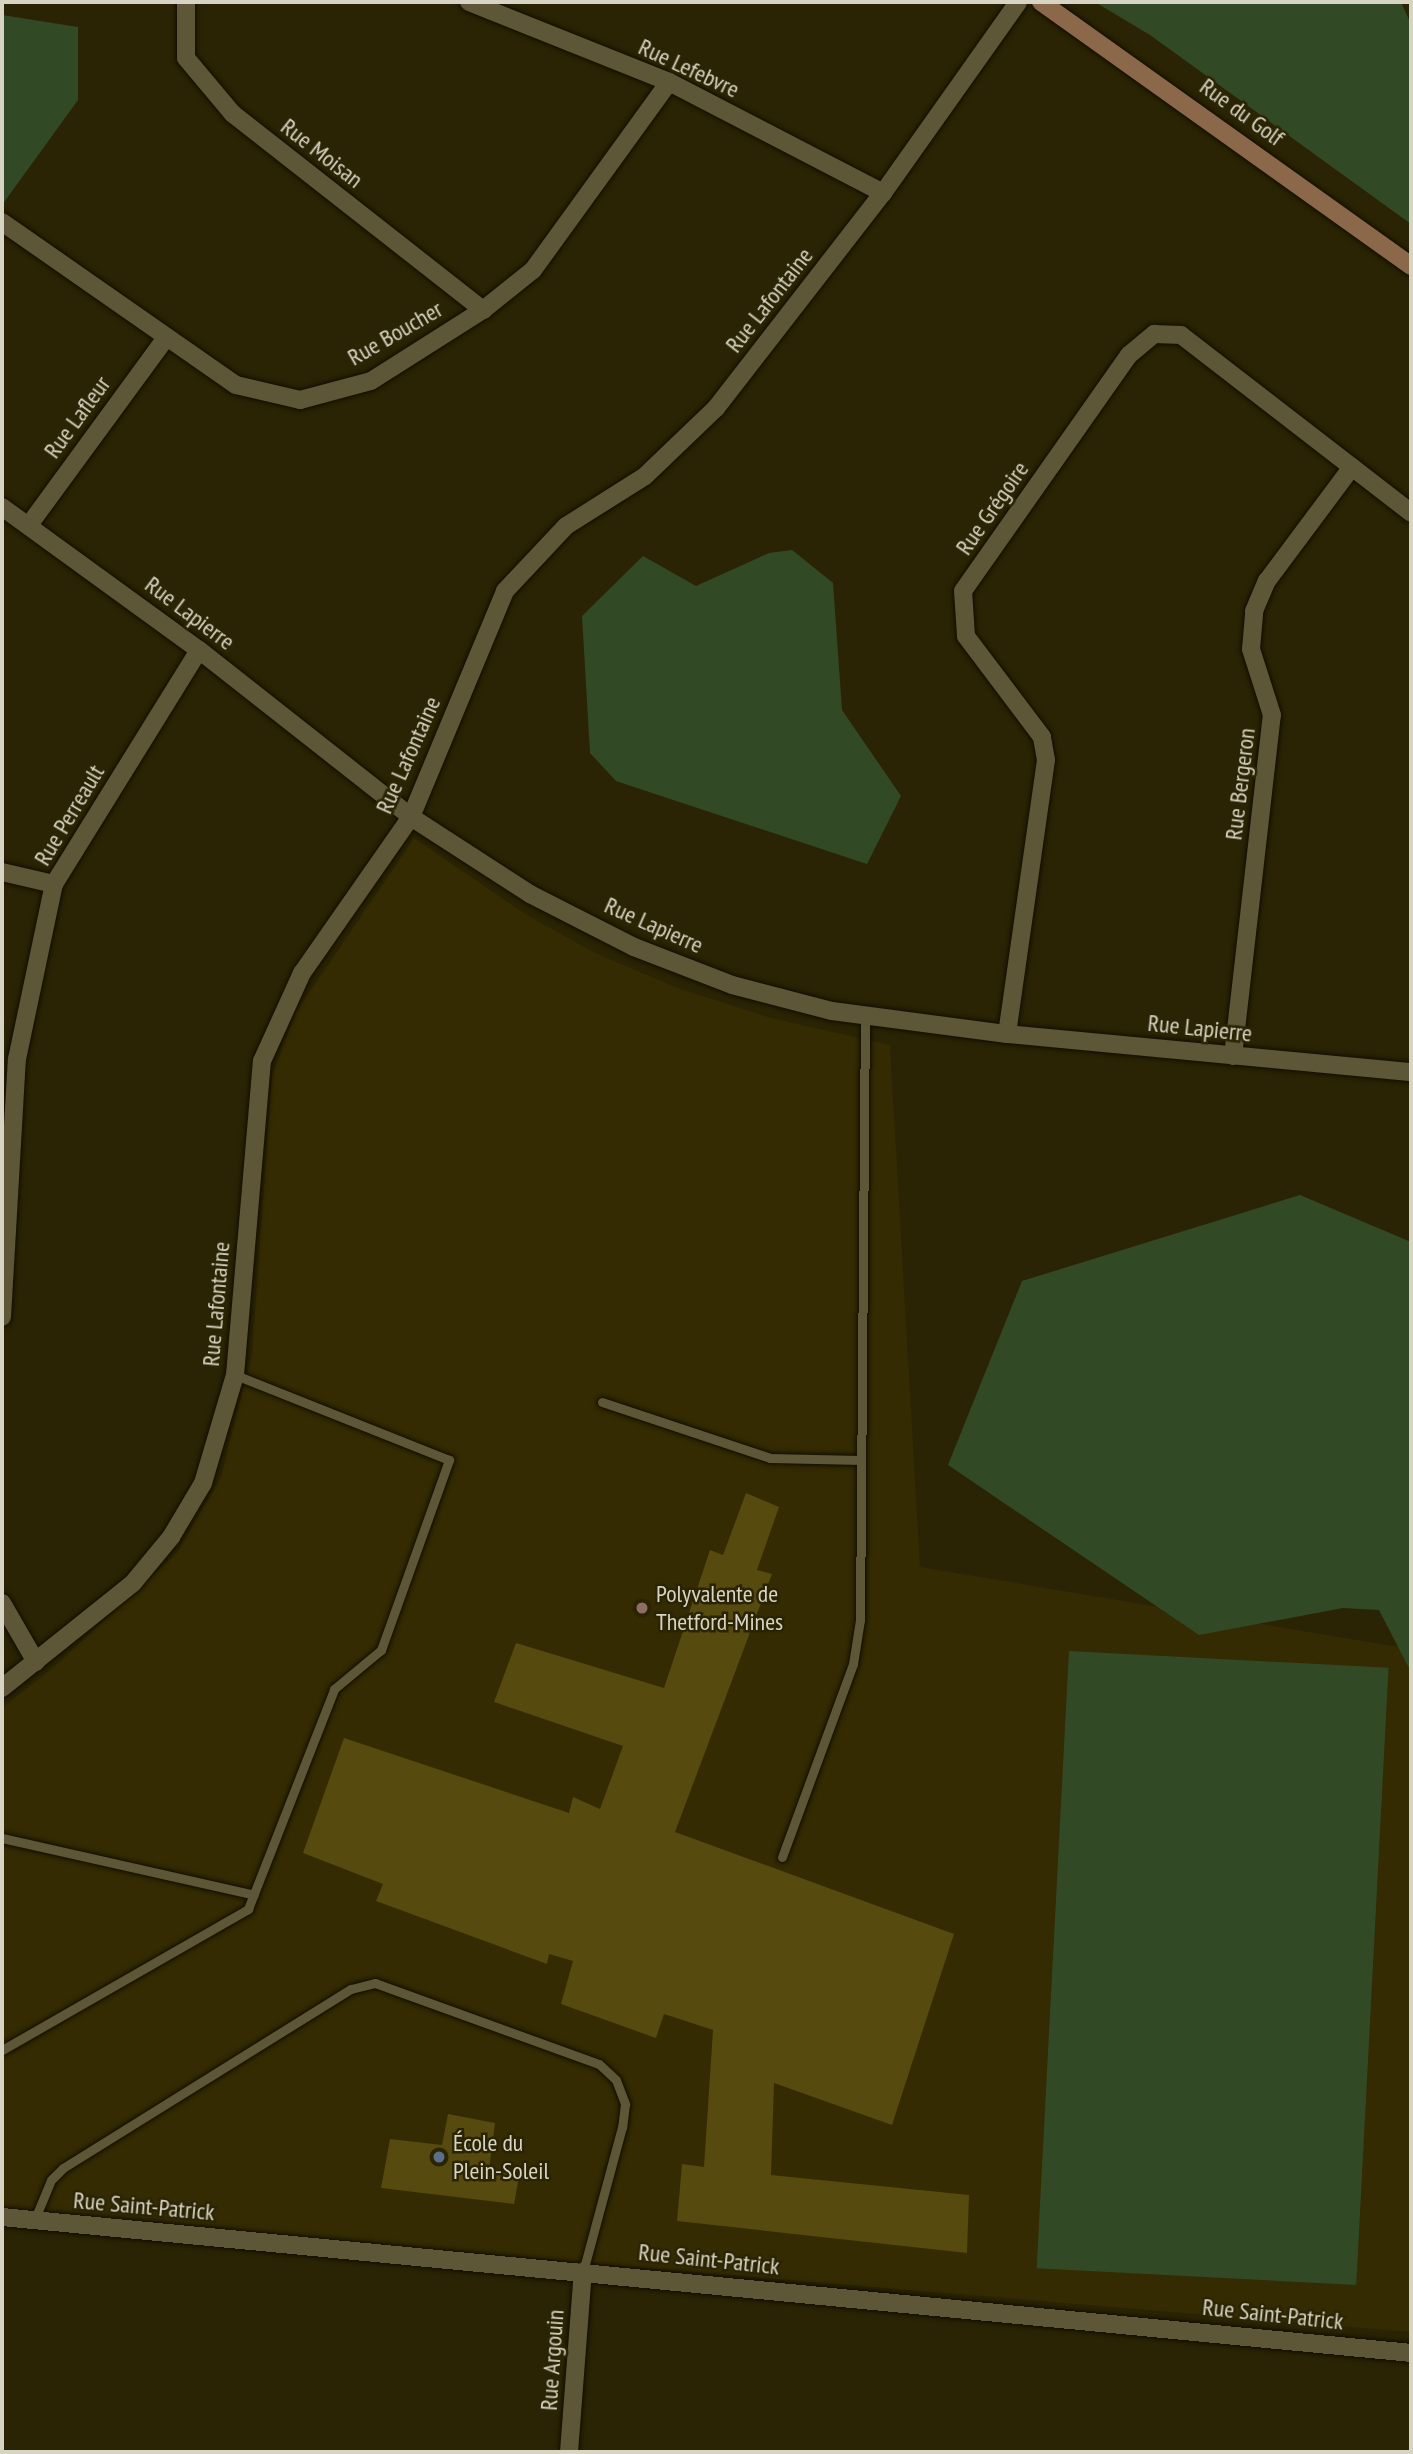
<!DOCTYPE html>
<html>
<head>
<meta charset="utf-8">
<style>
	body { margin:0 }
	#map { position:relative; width:1413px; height:2454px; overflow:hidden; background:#2a2404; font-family:"PT Sans Narrow",sans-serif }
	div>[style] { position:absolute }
	.built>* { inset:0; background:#342b02 }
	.green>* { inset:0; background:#324926; transform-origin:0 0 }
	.building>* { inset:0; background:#564a0f }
	.roads { filter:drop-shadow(0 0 2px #120d00) drop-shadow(0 0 2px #120d00) }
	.lane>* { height:9px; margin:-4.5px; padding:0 4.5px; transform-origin:4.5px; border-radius:4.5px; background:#5d5637 }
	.street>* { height:18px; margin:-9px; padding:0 9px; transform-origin:9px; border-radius:9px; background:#5d5637 }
	.secondary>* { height:18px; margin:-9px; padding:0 9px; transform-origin:9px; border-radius:9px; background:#8b6849 }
	.dots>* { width:19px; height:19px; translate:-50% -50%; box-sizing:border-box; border:4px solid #2a2404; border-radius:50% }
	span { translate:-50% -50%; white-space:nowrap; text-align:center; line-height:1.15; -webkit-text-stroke:5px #2a2404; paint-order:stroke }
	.street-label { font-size:24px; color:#d8d4c3 }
	.poi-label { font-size:24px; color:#d8d4c3 }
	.left { translate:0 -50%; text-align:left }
	.frame { position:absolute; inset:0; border:4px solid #d8d4c3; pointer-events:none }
</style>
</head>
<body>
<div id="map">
	<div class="built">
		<i style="clip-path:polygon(414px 838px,525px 914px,593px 952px,680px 989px,771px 1018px,890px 1045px,920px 1567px,1411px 1649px,1411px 2332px,2px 2214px,2px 1708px,55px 1666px,177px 1553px,221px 1477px,252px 1354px,272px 1076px,296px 1012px)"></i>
	</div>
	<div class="green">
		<i style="clip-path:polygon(1095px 2px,1401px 2px,1411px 24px,1411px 224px,1150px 35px)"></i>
		<i style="clip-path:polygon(2px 15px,78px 27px,78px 100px,2px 205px)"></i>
		<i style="clip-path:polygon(792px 550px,833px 583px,842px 710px,901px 796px,867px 864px,616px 781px,590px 753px,582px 616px,643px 556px,696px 586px,769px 553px)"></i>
		<i style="clip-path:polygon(1300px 1195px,1411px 1242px,1411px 1672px,1379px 1610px,1343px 1608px,1199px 1635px,948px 1465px,1022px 1281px)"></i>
		<i style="left:1069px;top:1651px;width:320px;height:618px;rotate:3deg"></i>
	</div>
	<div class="building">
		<i style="clip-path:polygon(746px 1493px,779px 1507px,757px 1570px,772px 1574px,675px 1832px,954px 1934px,892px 2125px,774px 2083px,771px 2175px,969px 2195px,967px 2253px,677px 2221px,682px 2164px,704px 2167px,713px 2030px,664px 2014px,656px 2038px,561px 2004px,573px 1961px,549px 1954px,547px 1964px,376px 1901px,383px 1884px,303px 1853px,344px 1738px,569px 1813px,573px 1797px,600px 1809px,623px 1746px,494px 1702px,516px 1643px,664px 1688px,710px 1550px,723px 1555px)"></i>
		<i style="clip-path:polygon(448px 2114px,495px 2123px,489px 2169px,520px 2171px,514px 2204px,381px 2188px,390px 2139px,442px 2145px)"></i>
	</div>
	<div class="roads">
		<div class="lane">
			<i style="left:602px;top:1402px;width:177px;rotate:18.4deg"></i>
			<i style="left:770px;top:1458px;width:91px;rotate:1.3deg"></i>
			<i style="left:2px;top:1838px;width:258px;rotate:12.7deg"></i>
			<i style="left:782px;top:1857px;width:206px;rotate:-69.8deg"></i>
			<i style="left:853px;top:1664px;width:45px;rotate:-81deg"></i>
			<i style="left:860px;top:1620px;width:605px;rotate:-89.53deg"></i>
			<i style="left:2px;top:2050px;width:284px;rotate:-29.8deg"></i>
			<i style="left:248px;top:1909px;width:236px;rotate:-68.6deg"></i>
			<i style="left:334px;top:1689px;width:61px;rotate:-39.7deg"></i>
			<i style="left:381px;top:1650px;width:202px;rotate:-70.3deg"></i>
			<i style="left:449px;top:1460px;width:230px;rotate:-158.3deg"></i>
			<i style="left:34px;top:2221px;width:44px;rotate:-67.5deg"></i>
			<i style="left:51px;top:2180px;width:17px;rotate:-45deg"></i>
			<i style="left:63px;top:2168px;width:339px;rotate:-31.9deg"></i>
			<i style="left:351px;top:1989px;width:25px;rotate:-14deg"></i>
			<i style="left:375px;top:1983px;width:238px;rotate:19.9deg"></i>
			<i style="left:599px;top:2064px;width:23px;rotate:43deg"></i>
			<i style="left:616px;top:2080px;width:26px;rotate:69deg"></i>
			<i style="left:625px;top:2104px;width:23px;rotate:97deg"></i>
			<i style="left:622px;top:2127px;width:150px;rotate:105.1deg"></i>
		</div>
		<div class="street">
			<i style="left:186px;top:2px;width:56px;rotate:90deg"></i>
			<i style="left:186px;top:58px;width:73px;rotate:50deg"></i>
			<i style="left:233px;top:114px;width:318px;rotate:38.1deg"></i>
			<i style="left:469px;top:2px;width:215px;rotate:21.8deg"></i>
			<i style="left:669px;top:82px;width:241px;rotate:27.4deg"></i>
			<i style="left:2px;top:222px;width:285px;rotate:34.9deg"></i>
			<i style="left:236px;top:385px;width:66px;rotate:13.2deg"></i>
			<i style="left:300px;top:400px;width:73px;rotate:-15deg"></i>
			<i style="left:371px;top:381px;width:133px;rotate:-32.4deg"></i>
			<i style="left:483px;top:310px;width:64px;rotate:-38.7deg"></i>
			<i style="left:533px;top:270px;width:232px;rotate:-54.1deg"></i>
			<i style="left:2px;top:507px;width:243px;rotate:36deg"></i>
			<i style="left:199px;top:650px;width:270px;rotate:38.2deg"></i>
			<i style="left:411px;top:817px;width:142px;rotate:32.9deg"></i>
			<i style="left:530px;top:894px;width:117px;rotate:27deg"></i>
			<i style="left:634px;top:947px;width:105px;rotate:21.2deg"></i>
			<i style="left:732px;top:985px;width:103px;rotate:14.6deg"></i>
			<i style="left:832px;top:1011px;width:177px;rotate:7.5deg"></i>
			<i style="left:1007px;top:1034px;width:406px;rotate:5.4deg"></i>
			<i style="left:29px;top:525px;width:230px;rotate:-53.8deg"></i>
			<i style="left:2px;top:872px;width:53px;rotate:13deg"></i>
			<i style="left:1007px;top:1034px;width:277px;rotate:-81.9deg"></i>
			<i style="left:1046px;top:760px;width:23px;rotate:-100deg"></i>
			<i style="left:1042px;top:737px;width:126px;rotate:-127deg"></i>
			<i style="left:966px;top:636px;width:45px;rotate:-93.8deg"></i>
			<i style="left:963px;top:591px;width:289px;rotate:-54.9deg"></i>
			<i style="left:1129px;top:355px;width:33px;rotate:-40deg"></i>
			<i style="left:1154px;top:334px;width:27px;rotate:2deg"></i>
			<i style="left:1181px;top:335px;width:291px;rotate:37.7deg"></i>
			<i style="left:1233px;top:1056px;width:343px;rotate:-83.5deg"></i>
			<i style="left:1272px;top:715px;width:69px;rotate:-107.7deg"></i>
			<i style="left:1251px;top:649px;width:38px;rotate:-85deg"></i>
			<i style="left:1254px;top:611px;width:33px;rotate:-67deg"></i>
			<i style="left:1267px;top:581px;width:142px;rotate:-53.3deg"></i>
			<i style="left:2px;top:1317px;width:258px;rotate:-86.7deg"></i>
			<i style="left:17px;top:1059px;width:179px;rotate:-78.1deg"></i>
			<i style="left:54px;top:884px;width:275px;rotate:-58.2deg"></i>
			<i style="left:2px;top:1603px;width:68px;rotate:60deg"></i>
			<i style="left:2px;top:1688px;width:168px;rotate:-38.7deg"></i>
			<i style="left:133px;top:1583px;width:60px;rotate:-50.4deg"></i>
			<i style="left:171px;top:1537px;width:63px;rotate:-59.3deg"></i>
			<i style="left:203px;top:1483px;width:113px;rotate:-73.5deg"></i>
			<i style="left:235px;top:1375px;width:315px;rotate:-85.1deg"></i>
			<i style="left:262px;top:1061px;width:97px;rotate:-65.6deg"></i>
			<i style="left:302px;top:973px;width:190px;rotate:-55.1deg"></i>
			<i style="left:411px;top:817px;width:245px;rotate:-67.4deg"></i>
			<i style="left:505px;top:591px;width:89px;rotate:-46.8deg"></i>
			<i style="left:566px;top:526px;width:93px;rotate:-32.3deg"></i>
			<i style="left:645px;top:476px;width:98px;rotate:-43.8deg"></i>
			<i style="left:716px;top:408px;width:272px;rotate:-52.2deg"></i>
			<i style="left:883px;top:193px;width:234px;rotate:-54.7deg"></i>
			<i style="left:2px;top:2217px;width:1416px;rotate:5.51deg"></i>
			<i style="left:569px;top:2452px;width:181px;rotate:-85.6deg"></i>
		</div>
		<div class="secondary">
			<i style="left:1041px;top:2px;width:455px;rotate:35.5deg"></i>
		</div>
	</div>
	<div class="dots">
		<i style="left:642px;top:1608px;background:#8d6e63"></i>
		<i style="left:439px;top:2157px;background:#5c6f8a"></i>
	</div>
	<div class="street-label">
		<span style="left:689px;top:68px;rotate:25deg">Rue Lefebvre</span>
		<span style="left:1242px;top:112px;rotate:36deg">Rue du Golf</span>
		<span style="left:322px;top:153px;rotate:38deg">Rue Moisan</span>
		<span style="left:769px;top:300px;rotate:-52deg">Rue Lafontaine</span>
		<span style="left:395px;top:333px;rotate:-30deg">Rue Boucher</span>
		<span style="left:77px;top:417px;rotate:-54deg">Rue Lafleur</span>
		<span style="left:992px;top:508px;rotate:-55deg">Rue Grégoire</span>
		<span style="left:190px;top:613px;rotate:37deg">Rue Lapierre</span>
		<span style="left:408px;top:755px;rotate:-66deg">Rue Lafontaine</span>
		<span style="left:1240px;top:784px;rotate:-83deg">Rue Bergeron</span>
		<span style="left:69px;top:815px;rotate:-59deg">Rue Perreault</span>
		<span style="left:654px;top:925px;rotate:24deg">Rue Lapierre</span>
		<span style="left:1200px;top:1028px;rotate:6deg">Rue Lapierre</span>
		<span style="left:216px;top:1304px;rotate:-85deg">Rue Lafontaine</span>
		<span style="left:144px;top:2206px;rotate:5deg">Rue Saint-Patrick</span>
		<span style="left:709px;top:2259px;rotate:6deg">Rue Saint-Patrick</span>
		<span style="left:1273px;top:2314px;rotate:6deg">Rue Saint-Patrick</span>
		<span style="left:552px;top:2360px;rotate:-86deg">Rue Argouin</span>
	</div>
	<div class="poi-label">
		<span class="left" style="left:656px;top:1608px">Polyvalente de<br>Thetford-Mines</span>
		<span class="left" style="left:453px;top:2157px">École du<br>Plein-Soleil</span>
	</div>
	<div class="frame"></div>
</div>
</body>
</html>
